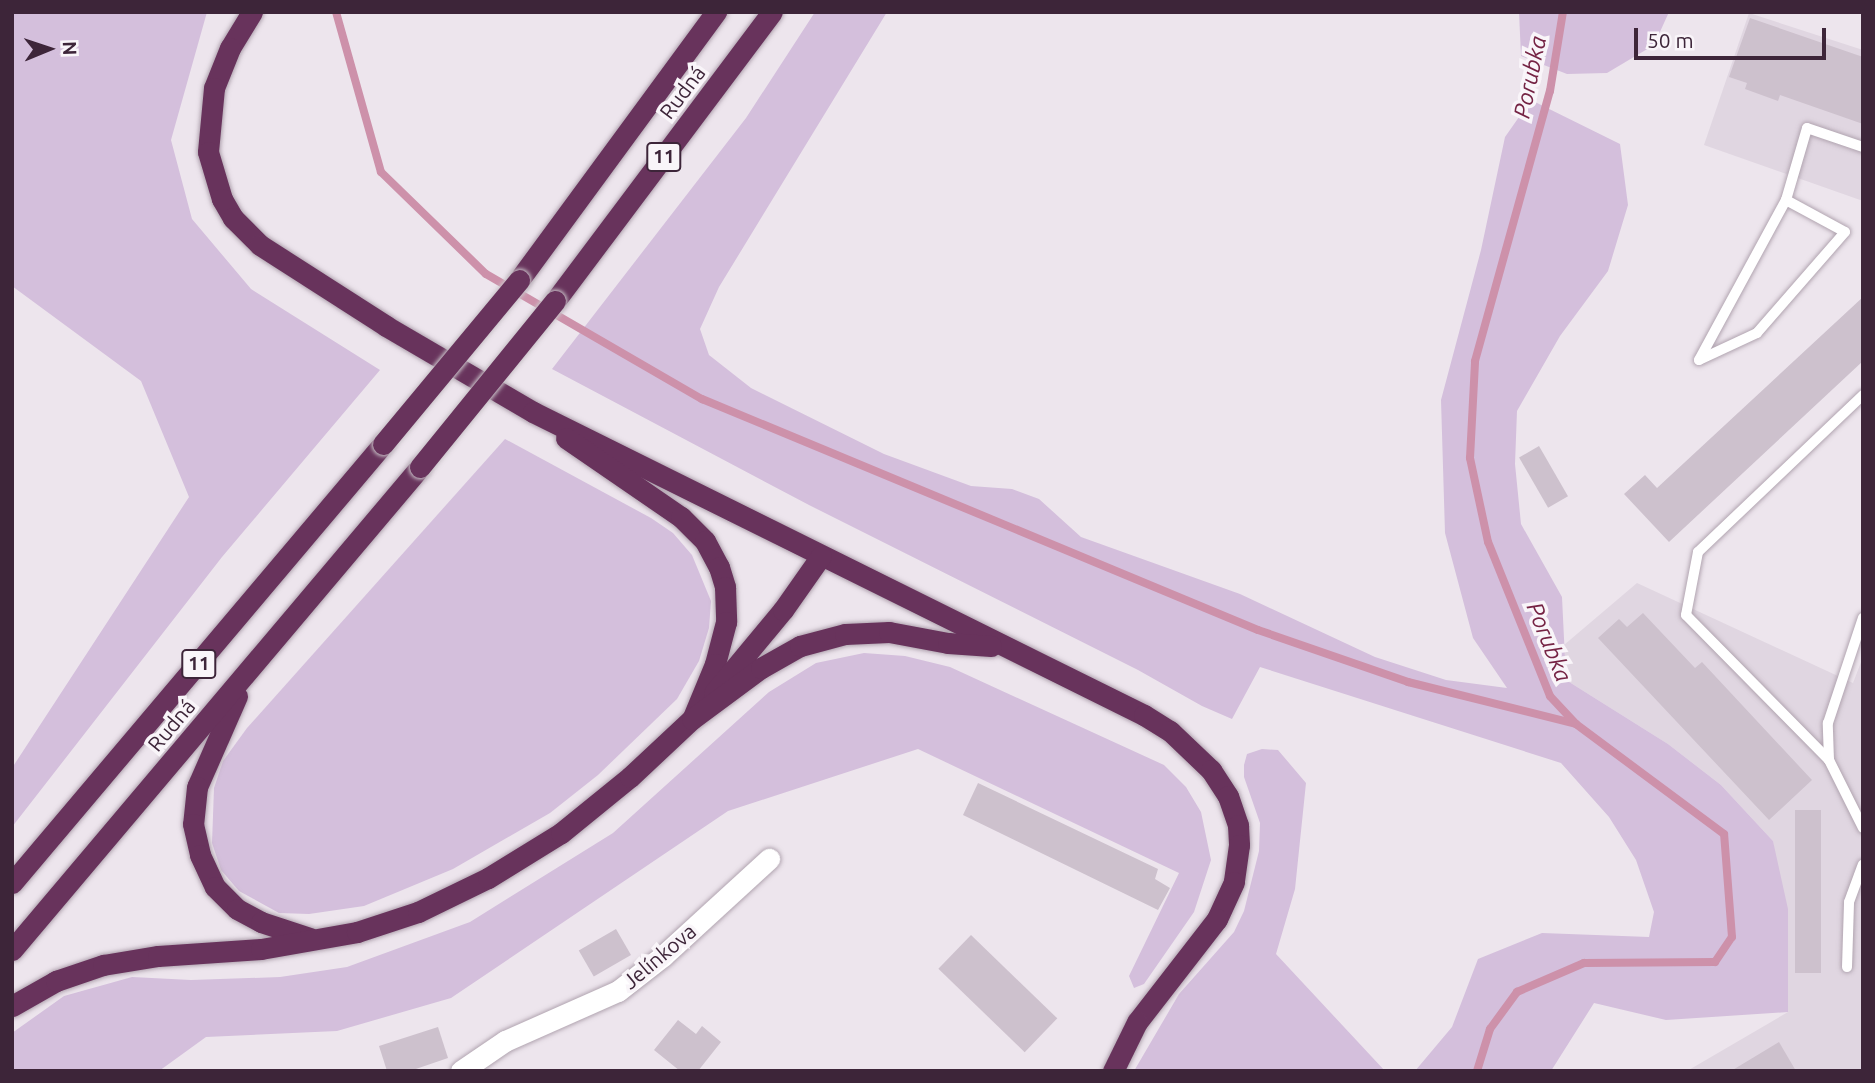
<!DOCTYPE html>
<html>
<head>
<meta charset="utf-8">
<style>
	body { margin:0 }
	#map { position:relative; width:1875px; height:1083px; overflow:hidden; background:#ede5ed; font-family:Ubuntu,sans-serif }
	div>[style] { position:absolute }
	.built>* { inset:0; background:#e0d6e1 }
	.green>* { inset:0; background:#d4bfdc }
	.stream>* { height:8px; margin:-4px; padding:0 4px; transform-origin:4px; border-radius:4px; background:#cd91aa }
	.building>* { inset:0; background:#cdc1cd; transform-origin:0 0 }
	.roads { filter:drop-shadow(0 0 2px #b1a4b0) drop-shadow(0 0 2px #b1a4b0) }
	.lane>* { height:10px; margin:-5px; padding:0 5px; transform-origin:5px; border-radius:5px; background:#fff }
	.street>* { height:21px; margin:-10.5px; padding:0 10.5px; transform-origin:10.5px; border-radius:10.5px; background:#fff }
	.highway>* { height:21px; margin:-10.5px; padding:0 10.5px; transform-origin:10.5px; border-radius:10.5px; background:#68335c }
	.bridges { filter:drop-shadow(0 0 2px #c9c2c8) drop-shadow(0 0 2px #c9c2c8) }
	.highway-bridge>* { height:21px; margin:-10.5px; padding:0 10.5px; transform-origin:10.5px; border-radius:10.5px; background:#68335c }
	span { translate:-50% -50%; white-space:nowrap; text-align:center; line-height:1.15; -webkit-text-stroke:7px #f9f5f9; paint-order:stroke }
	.shield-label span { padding:2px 5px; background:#f9f5f9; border:2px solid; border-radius:5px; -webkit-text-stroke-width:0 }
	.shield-label { font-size:19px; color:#3d2539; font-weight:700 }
	.street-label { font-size:21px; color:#3d2539 }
	.water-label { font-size:23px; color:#752344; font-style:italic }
	.frame { position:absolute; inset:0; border:14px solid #3d2539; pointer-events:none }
	.north { position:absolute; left:14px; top:14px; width:70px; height:70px; -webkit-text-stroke:5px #f9f5f9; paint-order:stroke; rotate:88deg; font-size:19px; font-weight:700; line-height:28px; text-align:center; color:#3d2539 }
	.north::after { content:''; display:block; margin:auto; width:24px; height:32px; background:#3d2539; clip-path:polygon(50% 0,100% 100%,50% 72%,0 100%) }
	.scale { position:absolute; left:1634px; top:28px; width:192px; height:32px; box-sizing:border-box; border:4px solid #3d2539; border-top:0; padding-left:9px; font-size:21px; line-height:24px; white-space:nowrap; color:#3d2539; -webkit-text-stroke:5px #f9f5f9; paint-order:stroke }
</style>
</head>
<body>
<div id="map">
	<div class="built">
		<i style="clip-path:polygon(1749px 13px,1863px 50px,1863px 201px,1704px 145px)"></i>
		<i style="clip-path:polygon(1637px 583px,1853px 683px,1863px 657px,1863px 1071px,1687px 1071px,1788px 1012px,1773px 841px,1721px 785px,1668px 744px,1566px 680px,1564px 645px)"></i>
	</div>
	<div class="green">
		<i style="clip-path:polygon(12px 12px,207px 12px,171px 140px,192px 219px,251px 289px,380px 370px,222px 557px,12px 827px,12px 768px,189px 497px,141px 381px,12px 286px)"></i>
		<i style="clip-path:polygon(815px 12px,887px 12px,719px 287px,700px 329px,709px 355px,751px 388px,884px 454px,971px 486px,1012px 489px,1039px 499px,1081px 537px,1240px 594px,1375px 657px,1446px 680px,1507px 688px,1473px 638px,1445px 533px,1441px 400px,1481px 250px,1505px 137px,1531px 100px,1620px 144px,1628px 205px,1608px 271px,1560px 336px,1517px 411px,1515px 464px,1521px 524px,1562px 597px,1566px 680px,1668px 744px,1721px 785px,1773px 841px,1788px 909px,1788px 1012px,1666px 1020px,1594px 1003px,1551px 1071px,1415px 1071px,1452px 1027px,1478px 959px,1542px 933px,1649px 937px,1654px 912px,1636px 860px,1609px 817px,1561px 763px,1260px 667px,1232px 719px,1202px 706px,1138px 670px,809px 505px,552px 369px,746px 118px)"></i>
		<i style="clip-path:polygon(1669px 12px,1654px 45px,1607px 73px,1567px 74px,1521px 56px,1519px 12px)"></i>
		<i style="clip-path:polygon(505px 439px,651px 518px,673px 533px,692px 555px,711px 601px,709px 628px,699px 661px,677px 699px,598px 775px,550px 813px,453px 869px,364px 906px,309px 914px,279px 913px,239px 891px,221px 870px,212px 843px,214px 788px,223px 761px,247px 728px)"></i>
		<i style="clip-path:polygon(864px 653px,905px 656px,950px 667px,1164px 765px,1186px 787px,1201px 812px,1211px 860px,1194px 912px,1144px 984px,1134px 988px,1129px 976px,1179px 873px,918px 749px,728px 811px,451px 998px,337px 1031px,206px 1037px,159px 1071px,12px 1071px,12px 1033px,64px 996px,132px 977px,191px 980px,280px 977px,347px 967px,470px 922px,613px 833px,769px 692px,816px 663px)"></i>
		<i style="clip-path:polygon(1262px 749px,1278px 750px,1306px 783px,1295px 889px,1276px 954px,1385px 1071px,1134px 1071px,1179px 994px,1234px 932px,1244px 911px,1259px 851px,1260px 823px,1244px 777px,1244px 765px,1247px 754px)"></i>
	</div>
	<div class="stream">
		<i style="left:336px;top:12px;width:166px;rotate:74.3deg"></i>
		<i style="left:381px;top:172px;width:146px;rotate:44.2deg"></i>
		<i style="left:486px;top:274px;width:250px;rotate:30.1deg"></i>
		<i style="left:702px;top:399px;width:602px;rotate:22.56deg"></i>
		<i style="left:1258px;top:630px;width:159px;rotate:19.1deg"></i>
		<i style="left:1408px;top:682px;width:173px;rotate:14deg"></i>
		<i style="left:1477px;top:1071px;width:44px;rotate:-72.8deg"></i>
		<i style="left:1490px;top:1029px;width:46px;rotate:-53.9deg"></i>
		<i style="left:1517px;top:992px;width:73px;rotate:-23.4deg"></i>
		<i style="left:1584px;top:963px;width:131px;rotate:-0.4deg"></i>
		<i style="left:1715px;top:962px;width:30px;rotate:-56deg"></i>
		<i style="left:1732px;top:937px;width:103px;rotate:-94.4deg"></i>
		<i style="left:1724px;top:834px;width:184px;rotate:-143.4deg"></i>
		<i style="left:1576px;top:724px;width:38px;rotate:-133deg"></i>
		<i style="left:1550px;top:696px;width:166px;rotate:-111.9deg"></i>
		<i style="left:1488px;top:542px;width:86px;rotate:-102.1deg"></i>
		<i style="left:1470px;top:458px;width:97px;rotate:-87deg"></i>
		<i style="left:1475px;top:361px;width:280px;rotate:-74.5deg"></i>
		<i style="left:1550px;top:91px;width:80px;rotate:-80.7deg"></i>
	</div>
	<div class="building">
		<i style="clip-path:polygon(1750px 18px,1863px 57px,1863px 124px,1780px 95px,1778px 101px,1745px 89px,1747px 83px,1729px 77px)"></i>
		<i style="clip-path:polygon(1863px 297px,1863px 361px,1669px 542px,1624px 494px,1645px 475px,1657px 488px)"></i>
		<i style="left:1539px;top:446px;width:58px;height:23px;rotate:60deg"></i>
		<i style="clip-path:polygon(1643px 613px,1695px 668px,1702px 662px,1812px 780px,1769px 820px,1598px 638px,1619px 619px,1627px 627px)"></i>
		<i style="clip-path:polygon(978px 783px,1158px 869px,1155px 879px,1170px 888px,1158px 910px,963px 815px)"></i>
		<i style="left:1795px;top:810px;width:26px;height:163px"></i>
		<i style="left:616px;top:929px;width:30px;height:43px;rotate:60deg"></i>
		<i style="left:971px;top:935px;width:120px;height:47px;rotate:44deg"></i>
		<i style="clip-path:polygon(678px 1020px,696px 1034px,702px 1026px,721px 1042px,698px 1071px,680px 1071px,654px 1050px)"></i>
		<i style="clip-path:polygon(438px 1027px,448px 1058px,410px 1071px,387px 1071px,379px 1046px)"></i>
		<i style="clip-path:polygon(1779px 1042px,1796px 1071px,1731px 1071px)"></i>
	</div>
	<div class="roads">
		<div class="lane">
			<i style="left:1786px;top:200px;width:67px;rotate:28.5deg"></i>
			<i style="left:1845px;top:232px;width:134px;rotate:131.1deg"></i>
			<i style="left:1757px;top:333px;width:64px;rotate:155deg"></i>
			<i style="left:1699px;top:360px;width:182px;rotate:-61.5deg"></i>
			<i style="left:1786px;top:200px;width:75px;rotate:-73.7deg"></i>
			<i style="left:1807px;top:128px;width:59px;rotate:18.7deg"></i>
			<i style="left:1863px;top:395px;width:228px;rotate:136.4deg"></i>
			<i style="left:1698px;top:552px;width:64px;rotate:100.8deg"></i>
			<i style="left:1686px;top:615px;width:204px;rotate:45.4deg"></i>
			<i style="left:1829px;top:760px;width:76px;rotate:63.4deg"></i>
			<i style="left:1829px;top:760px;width:37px;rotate:-92deg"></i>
			<i style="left:1828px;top:723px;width:111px;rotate:-71.6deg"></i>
			<i style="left:1847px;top:967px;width:65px;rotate:-88.2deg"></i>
			<i style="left:1849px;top:902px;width:40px;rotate:-69.8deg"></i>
		</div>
		<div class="street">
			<i style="left:461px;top:1071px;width:53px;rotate:-34.3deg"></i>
			<i style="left:505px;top:1041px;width:124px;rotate:-23.9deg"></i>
			<i style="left:618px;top:991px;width:57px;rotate:-37.9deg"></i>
			<i style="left:663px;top:956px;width:144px;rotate:-42.5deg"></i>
		</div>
		<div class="highway">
			<i style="left:252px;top:12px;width:42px;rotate:121.4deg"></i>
			<i style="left:230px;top:48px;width:43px;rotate:111.8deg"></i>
			<i style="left:214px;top:88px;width:64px;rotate:95.4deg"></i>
			<i style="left:208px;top:152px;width:49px;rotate:73.4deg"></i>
			<i style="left:222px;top:199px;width:22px;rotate:60deg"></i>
			<i style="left:233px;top:218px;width:38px;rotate:45deg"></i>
			<i style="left:260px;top:245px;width:150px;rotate:32.7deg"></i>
			<i style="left:386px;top:326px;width:170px;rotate:30.3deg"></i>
			<i style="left:533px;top:412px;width:682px;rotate:26.38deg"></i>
			<i style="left:1144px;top:715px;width:31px;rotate:32deg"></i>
			<i style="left:1170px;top:731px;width:57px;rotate:43.6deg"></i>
			<i style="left:1211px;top:770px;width:31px;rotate:57deg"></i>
			<i style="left:1228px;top:796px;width:31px;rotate:71deg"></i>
			<i style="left:1238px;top:825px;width:20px;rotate:87deg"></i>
			<i style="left:1239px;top:845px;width:37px;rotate:98deg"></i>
			<i style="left:1234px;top:882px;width:41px;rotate:114.7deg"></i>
			<i style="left:1217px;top:919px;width:130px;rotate:127.8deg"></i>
			<i style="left:1137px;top:1022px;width:55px;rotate:116.1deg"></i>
			<i style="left:519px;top:280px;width:333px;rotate:-53.7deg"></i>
			<i style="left:555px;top:301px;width:361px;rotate:-53.1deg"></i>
			<i style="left:566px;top:438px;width:140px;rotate:34.5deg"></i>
			<i style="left:681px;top:517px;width:34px;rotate:45deg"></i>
			<i style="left:705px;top:541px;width:30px;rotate:62deg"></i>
			<i style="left:719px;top:567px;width:21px;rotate:73deg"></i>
			<i style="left:725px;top:587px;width:35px;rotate:88deg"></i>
			<i style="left:726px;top:622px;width:43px;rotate:104.7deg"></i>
			<i style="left:715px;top:664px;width:57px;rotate:112.5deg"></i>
			<i style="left:714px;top:693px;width:108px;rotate:-50.3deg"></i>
			<i style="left:783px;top:610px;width:66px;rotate:-54.9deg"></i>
			<i style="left:237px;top:696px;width:99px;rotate:113.7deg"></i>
			<i style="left:197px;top:787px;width:37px;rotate:96deg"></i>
			<i style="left:193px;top:824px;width:32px;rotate:77deg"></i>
			<i style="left:200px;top:855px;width:35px;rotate:65deg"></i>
			<i style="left:215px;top:887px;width:31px;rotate:45deg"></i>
			<i style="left:237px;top:909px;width:27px;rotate:28deg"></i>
			<i style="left:261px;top:922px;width:52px;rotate:18.1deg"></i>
			<i style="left:12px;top:883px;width:575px;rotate:-49.8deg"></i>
			<i style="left:12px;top:950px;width:632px;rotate:-49.81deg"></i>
			<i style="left:12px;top:1006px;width:51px;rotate:-29.6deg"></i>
			<i style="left:56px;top:981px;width:50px;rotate:-18.8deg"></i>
			<i style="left:103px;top:965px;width:56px;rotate:-9.3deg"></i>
			<i style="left:158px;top:956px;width:103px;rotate:-3.9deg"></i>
			<i style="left:261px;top:949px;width:97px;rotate:-10deg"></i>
			<i style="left:357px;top:932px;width:64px;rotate:-18.2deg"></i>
			<i style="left:418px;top:912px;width:78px;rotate:-25.9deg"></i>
			<i style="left:488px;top:878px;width:86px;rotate:-31.7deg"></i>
			<i style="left:561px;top:833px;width:89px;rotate:-39.1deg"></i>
			<i style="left:630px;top:777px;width:85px;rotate:-43.1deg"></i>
			<i style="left:692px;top:719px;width:86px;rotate:-36.5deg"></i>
			<i style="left:761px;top:668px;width:45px;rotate:-29.4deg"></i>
			<i style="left:800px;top:646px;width:47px;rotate:-14.9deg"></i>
			<i style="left:845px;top:634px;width:44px;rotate:-2.6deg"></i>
			<i style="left:889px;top:632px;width:60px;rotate:10.6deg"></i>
			<i style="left:948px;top:643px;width:43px;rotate:4deg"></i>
		</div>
	</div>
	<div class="bridges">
		<div class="highway-bridge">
			<i style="left:383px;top:444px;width:213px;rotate:-50.3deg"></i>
			<i style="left:420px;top:467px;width:214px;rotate:-50.9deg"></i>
		</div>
	</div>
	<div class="shield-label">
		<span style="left:664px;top:157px">11</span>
		<span style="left:199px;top:664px">11</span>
	</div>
	<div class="street-label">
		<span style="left:682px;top:92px;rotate:-53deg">Rudná</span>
		<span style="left:171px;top:725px;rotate:-50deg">Rudná</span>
		<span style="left:659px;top:956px;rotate:-40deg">Jelínkova</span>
	</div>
	<div class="water-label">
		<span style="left:1530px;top:77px;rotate:-78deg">Porubka</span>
		<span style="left:1549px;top:642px;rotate:68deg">Porubka</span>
	</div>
	<div class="frame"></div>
	<div class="north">N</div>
	<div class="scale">50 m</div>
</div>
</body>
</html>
